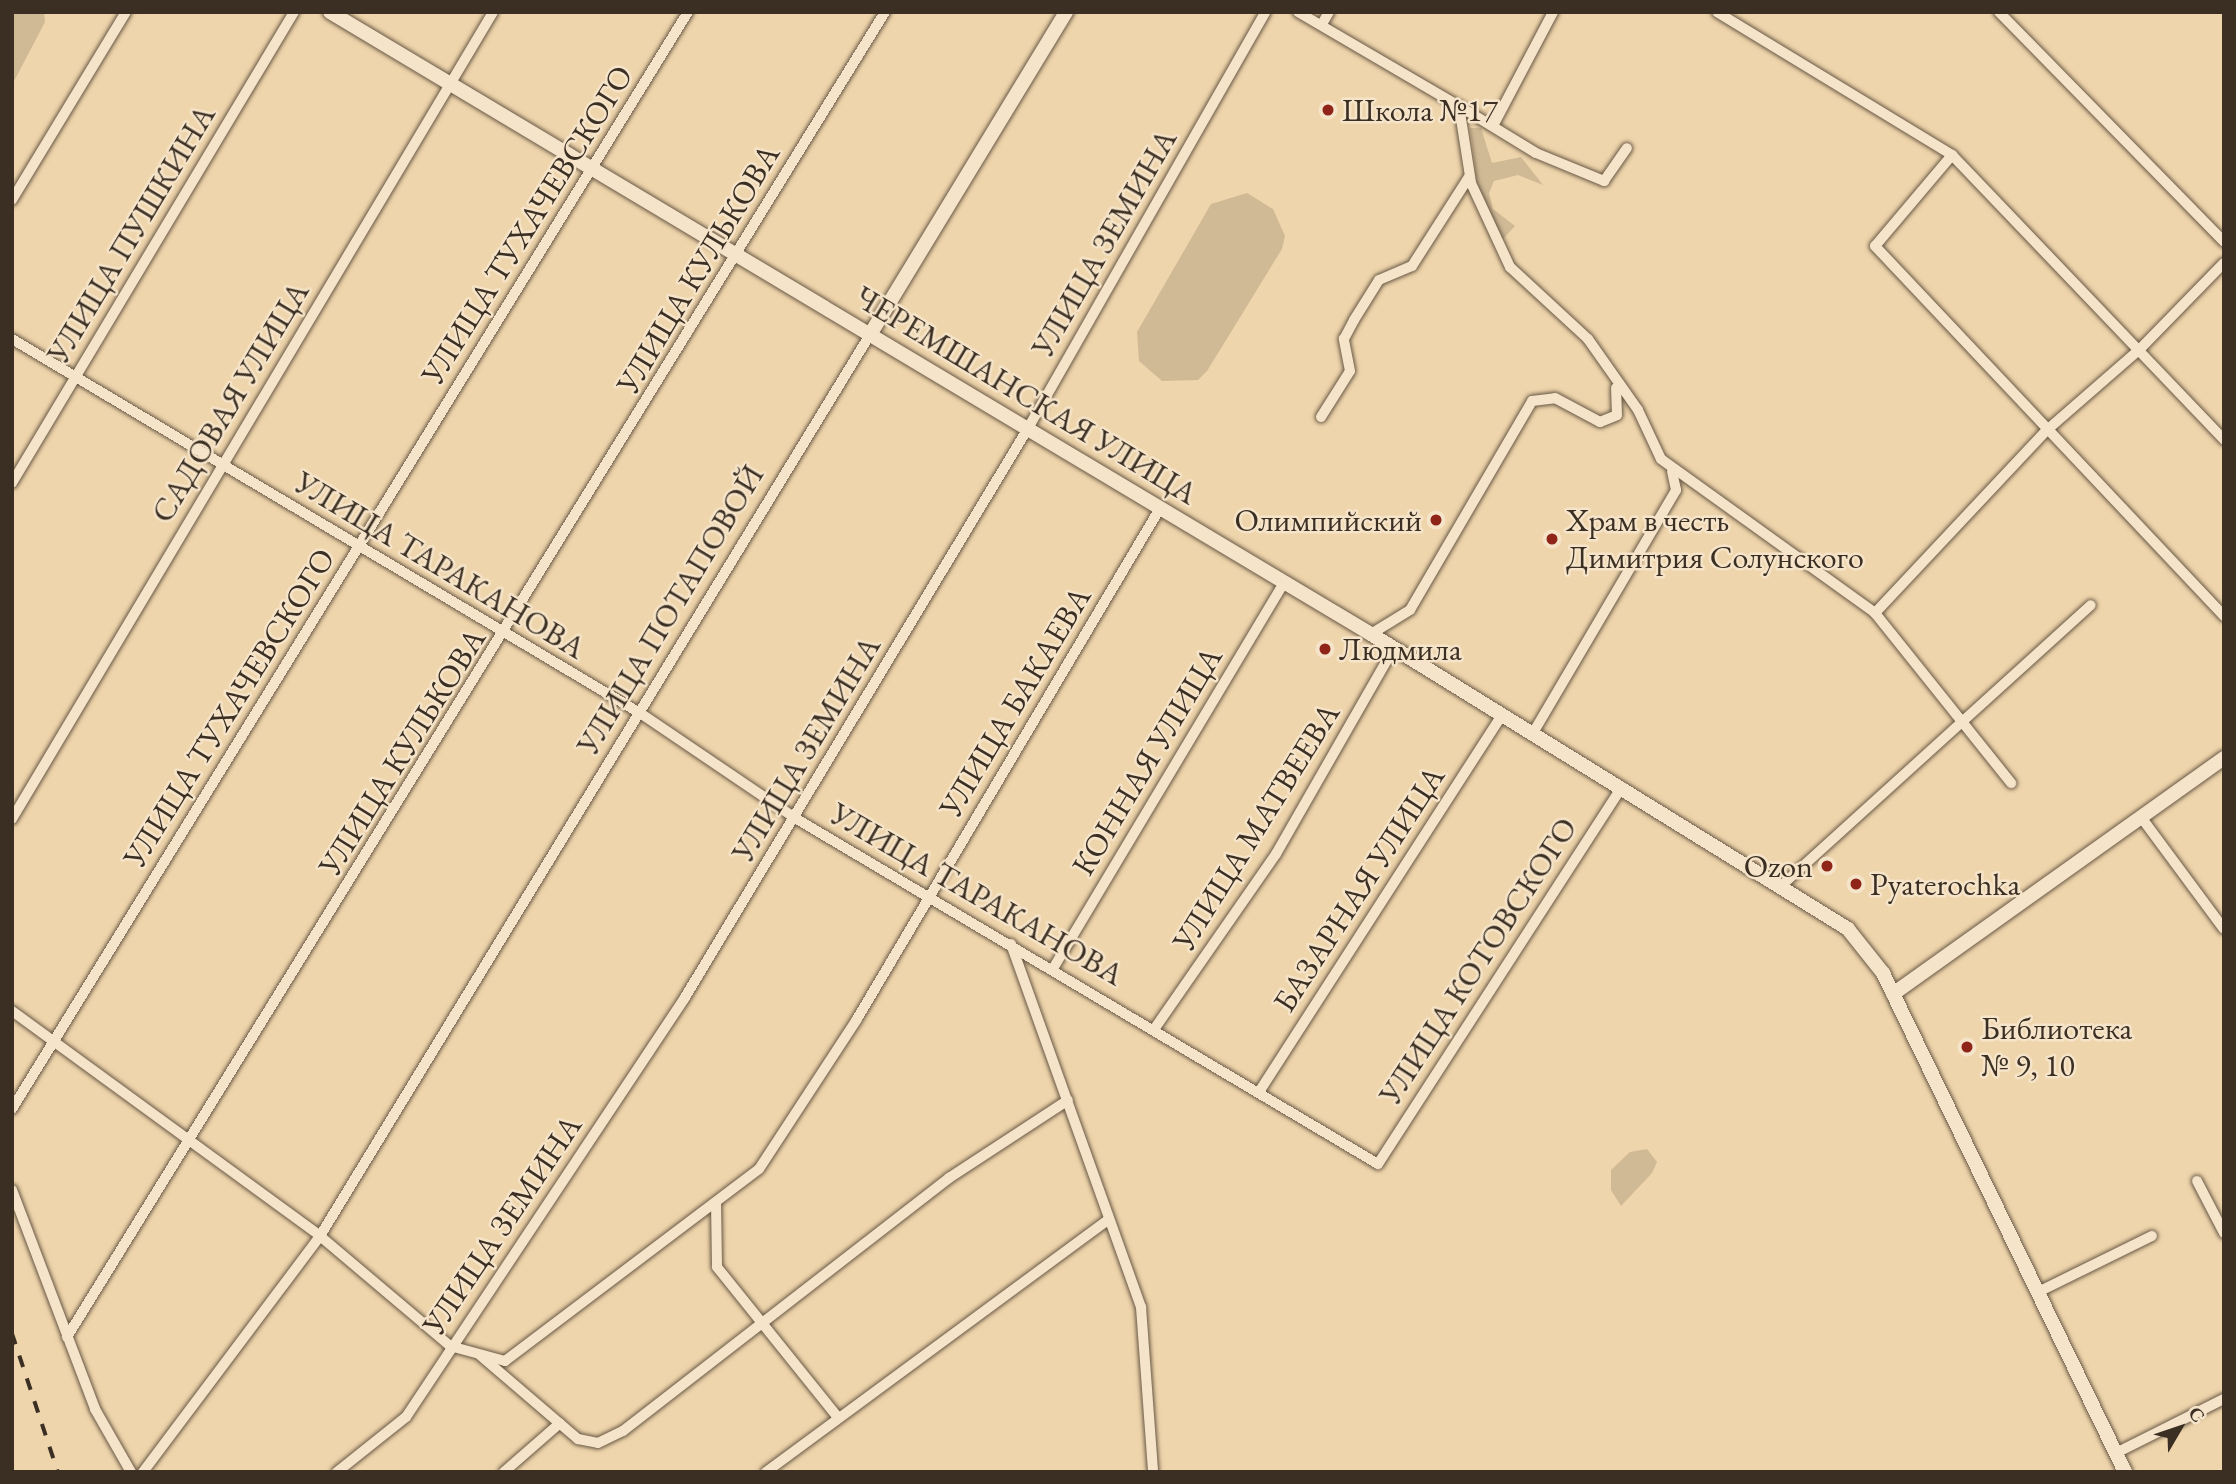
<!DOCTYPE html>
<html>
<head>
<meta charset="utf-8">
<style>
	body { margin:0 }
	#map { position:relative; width:2236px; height:1484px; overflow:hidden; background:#efd5ac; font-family:"EB Garamond",serif }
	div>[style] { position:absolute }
	.green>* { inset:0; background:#d0b995 }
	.roads { filter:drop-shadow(0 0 2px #685845) drop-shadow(0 0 2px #685845) }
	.street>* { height:10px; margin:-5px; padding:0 5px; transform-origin:5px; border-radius:5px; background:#f5e4c9 }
	.secondary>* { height:14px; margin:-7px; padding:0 7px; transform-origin:7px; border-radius:7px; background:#f5e4c9 }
	.rail>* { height:3.5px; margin-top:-1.75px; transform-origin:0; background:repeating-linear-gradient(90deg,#3b2f23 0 12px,transparent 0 24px) }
	.dots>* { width:19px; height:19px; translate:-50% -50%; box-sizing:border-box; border:4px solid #f5e4c9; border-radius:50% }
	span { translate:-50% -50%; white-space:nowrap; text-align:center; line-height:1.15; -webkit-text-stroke:5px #f5e4c9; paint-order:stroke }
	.poi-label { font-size:32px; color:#3b2f23 }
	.left { translate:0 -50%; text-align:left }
	.right { translate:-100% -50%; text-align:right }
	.street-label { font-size:32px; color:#3b2f23 }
	.frame { position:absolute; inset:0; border:14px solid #3b2f23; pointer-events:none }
	.north { position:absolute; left:2145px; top:1393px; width:70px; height:70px; -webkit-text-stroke:5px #f5e4c9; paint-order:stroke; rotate:51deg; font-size:19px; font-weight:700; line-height:28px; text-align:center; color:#3b2f23 }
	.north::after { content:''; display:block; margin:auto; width:24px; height:32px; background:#3b2f23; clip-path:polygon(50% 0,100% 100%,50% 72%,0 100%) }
</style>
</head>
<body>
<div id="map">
	<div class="green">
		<i style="clip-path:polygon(12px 12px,44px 12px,45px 22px,12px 85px)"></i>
		<i style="clip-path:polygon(1470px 128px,1481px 128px,1492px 163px,1521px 157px,1543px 185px,1518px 175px,1494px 181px,1489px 193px,1493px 209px,1515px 226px,1502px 240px,1478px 189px)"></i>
		<i style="clip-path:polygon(1247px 193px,1273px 209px,1285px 236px,1282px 249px,1207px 371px,1198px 380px,1162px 381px,1139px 361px,1137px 332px,1211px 204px)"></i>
		<i style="clip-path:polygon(1647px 1149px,1657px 1162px,1652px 1173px,1621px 1206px,1611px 1190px,1611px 1170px,1630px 1152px)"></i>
	</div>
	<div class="roads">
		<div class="street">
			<i style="left:1298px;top:12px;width:186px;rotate:30.3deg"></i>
			<i style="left:1459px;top:106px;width:78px;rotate:81.1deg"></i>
			<i style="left:1471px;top:183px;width:93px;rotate:65.1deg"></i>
			<i style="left:1510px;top:267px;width:106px;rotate:42.7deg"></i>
			<i style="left:1588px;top:339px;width:87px;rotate:54.8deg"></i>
			<i style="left:1638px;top:410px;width:54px;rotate:64.9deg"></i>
			<i style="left:1661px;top:459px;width:264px;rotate:35.7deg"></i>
			<i style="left:1875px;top:613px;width:218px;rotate:51.3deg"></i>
			<i style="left:1717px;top:12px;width:275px;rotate:31.3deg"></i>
			<i style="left:1952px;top:155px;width:394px;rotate:46.3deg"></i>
			<i style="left:1999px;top:12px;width:322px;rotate:45.6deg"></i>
			<i style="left:1322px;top:24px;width:14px;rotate:-60deg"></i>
			<i style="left:1459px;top:106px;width:90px;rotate:31.4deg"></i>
			<i style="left:1536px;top:153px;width:74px;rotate:22.4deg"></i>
			<i style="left:1604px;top:181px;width:40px;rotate:-55.1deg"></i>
			<i style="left:1493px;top:126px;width:129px;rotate:-62.2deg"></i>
			<i style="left:1952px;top:155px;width:119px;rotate:130.2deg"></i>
			<i style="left:1875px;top:246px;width:509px;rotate:46.67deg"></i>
			<i style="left:12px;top:200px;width:220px;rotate:-58.8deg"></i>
			<i style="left:12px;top:339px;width:731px;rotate:30.78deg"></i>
			<i style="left:640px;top:713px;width:187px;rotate:34.1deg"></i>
			<i style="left:795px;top:818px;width:678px;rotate:30.69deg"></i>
			<i style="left:1378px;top:1164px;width:449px;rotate:-57.1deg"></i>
			<i style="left:1321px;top:417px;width:54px;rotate:-57.8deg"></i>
			<i style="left:1350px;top:371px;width:33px;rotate:-101deg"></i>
			<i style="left:1344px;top:339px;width:21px;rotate:-62deg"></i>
			<i style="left:1354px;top:320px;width:47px;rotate:-58deg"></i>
			<i style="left:1379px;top:280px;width:36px;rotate:-23deg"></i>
			<i style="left:1412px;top:266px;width:106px;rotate:-57.4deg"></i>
			<i style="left:12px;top:483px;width:549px;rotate:-59.09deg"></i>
			<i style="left:1875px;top:613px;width:251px;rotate:-46.8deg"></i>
			<i style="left:2047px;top:430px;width:123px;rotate:-41.1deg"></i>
			<i style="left:2140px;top:349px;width:120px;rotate:-45.7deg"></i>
			<i style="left:1371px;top:634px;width:46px;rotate:-31.6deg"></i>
			<i style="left:1410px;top:610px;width:242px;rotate:-59.7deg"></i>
			<i style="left:1532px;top:401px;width:23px;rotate:-7deg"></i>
			<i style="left:1555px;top:398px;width:51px;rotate:28.1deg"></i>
			<i style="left:1600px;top:422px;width:18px;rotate:-22deg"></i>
			<i style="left:1617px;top:415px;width:27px;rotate:-92deg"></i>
			<i style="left:1533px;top:733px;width:282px;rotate:-59.5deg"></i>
			<i style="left:1676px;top:490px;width:19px;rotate:-102deg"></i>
			<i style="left:2141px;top:817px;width:139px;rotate:53.5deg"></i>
			<i style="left:12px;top:819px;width:939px;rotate:-59.2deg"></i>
			<i style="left:1781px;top:886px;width:418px;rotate:-42.2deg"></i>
			<i style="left:1011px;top:944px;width:386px;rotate:70.3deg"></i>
			<i style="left:1141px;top:1307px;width:165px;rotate:85.8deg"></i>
			<i style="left:1054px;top:967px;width:448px;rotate:-59.1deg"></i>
			<i style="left:12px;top:1011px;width:381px;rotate:36.1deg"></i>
			<i style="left:320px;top:1236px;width:170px;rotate:40.2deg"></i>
			<i style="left:450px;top:1346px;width:57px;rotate:15.3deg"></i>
			<i style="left:505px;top:1361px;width:318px;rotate:-37.1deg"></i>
			<i style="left:759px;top:1169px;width:179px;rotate:-56.8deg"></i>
			<i style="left:857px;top:1019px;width:592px;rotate:-59.32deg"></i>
			<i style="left:1155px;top:1028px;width:212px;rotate:-55.2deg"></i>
			<i style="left:1276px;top:854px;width:237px;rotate:-60.2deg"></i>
			<i style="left:1259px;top:1092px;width:450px;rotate:-57.2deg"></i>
			<i style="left:12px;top:1109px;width:1289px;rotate:-58.36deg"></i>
			<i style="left:2197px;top:1181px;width:59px;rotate:62.6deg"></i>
			<i style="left:12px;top:1190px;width:234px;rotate:69.2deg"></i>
			<i style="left:95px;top:1409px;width:73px;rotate:60.3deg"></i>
			<i style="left:716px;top:1202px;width:65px;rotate:89.1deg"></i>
			<i style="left:717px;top:1267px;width:191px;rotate:51.2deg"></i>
			<i style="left:2038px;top:1292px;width:127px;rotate:-26.2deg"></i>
			<i style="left:67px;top:1337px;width:1557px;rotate:-58.31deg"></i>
			<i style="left:481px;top:1356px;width:128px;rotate:40.6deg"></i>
			<i style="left:578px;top:1439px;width:20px;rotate:11deg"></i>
			<i style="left:598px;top:1443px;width:28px;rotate:-26deg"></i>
			<i style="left:623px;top:1431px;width:413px;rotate:-37.8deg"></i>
			<i style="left:949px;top:1178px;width:142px;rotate:-33.2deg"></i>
			<i style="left:2116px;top:1453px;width:121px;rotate:-26.6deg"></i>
			<i style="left:143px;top:1472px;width:295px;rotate:-53.1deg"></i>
			<i style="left:320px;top:1236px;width:1058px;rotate:-58.61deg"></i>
			<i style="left:337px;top:1472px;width:88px;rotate:-38.6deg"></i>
			<i style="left:406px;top:1417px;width:502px;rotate:-56.37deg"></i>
			<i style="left:684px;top:999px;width:664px;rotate:-58.92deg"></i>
			<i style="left:1027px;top:430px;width:481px;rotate:-60.3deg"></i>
			<i style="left:504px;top:1472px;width:74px;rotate:-41.2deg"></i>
			<i style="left:766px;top:1472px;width:426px;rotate:-36.4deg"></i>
		</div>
		<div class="secondary">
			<i style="left:330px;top:12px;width:1213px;rotate:30.86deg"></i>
			<i style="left:1371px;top:634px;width:561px;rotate:31.73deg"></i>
			<i style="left:1848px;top:929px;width:56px;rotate:51.5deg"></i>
			<i style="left:1883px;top:973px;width:555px;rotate:64.13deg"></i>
			<i style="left:871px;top:333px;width:376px;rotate:-58.7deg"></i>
			<i style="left:1893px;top:994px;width:407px;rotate:-35.5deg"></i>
		</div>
	</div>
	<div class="rail">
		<i style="left:12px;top:1333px;width:146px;rotate:71.7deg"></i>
	</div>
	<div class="dots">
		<i style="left:1328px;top:110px;background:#8f2418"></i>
		<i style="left:1436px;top:520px;background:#8f2418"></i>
		<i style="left:1552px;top:539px;background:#8f2418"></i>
		<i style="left:1325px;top:649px;background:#8f2418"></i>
		<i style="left:1827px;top:866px;background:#8f2418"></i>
		<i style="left:1856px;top:884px;background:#8f2418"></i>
		<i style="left:1967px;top:1047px;background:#8f2418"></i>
	</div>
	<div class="poi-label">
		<span class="left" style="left:1342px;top:110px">Школа №17</span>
		<span class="right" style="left:1422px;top:520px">Олимпийский</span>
		<span class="left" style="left:1566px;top:539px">Храм в честь<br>Димитрия Солунского</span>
		<span class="left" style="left:1339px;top:649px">Людмила</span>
		<span class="right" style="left:1813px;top:866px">Ozon</span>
		<span class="left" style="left:1870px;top:884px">Pyaterochka</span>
		<span class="left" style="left:1981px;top:1047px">Библиотека<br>№ 9, 10</span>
	</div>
	<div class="street-label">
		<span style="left:527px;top:225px;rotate:-58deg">УЛИЦА ТУХАЧЕВСКОГО</span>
		<span style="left:131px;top:234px;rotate:-59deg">УЛИЦА ПУШКИНА</span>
		<span style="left:1104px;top:243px;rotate:-60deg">УЛИЦА ЗЕМИНА</span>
		<span style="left:698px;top:269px;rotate:-59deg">УЛИЦА КУЛЬКОВА</span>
		<span style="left:1026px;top:395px;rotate:31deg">ЧЕРЕМШАНСКАЯ УЛИЦА</span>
		<span style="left:230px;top:402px;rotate:-59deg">САДОВАЯ УЛИЦА</span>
		<span style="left:440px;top:565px;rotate:31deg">УЛИЦА ТАРАКАНОВА</span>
		<span style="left:670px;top:610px;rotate:-59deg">УЛИЦА ПОТАПОВОЙ</span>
		<span style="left:1015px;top:702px;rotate:-59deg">УЛИЦА БАКАЕВА</span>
		<span style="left:229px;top:708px;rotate:-58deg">УЛИЦА ТУХАЧЕВСКОГО</span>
		<span style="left:806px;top:749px;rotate:-59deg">УЛИЦА ЗЕМИНА</span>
		<span style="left:402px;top:752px;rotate:-58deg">УЛИЦА КУЛЬКОВА</span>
		<span style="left:1147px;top:761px;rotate:-59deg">КОННАЯ УЛИЦА</span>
		<span style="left:1256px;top:827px;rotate:-58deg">УЛИЦА МАТВЕЕВА</span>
		<span style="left:1359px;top:889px;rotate:-57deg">БАЗАРНАЯ УЛИЦА</span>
		<span style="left:977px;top:894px;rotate:30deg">УЛИЦА ТАРАКАНОВА</span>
		<span style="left:1478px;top:961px;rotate:-57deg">УЛИЦА КОТОВСКОГО</span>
		<span style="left:502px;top:1225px;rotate:-56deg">УЛИЦА ЗЕМИНА</span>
	</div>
	<div class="frame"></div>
	<div class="north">С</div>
</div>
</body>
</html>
